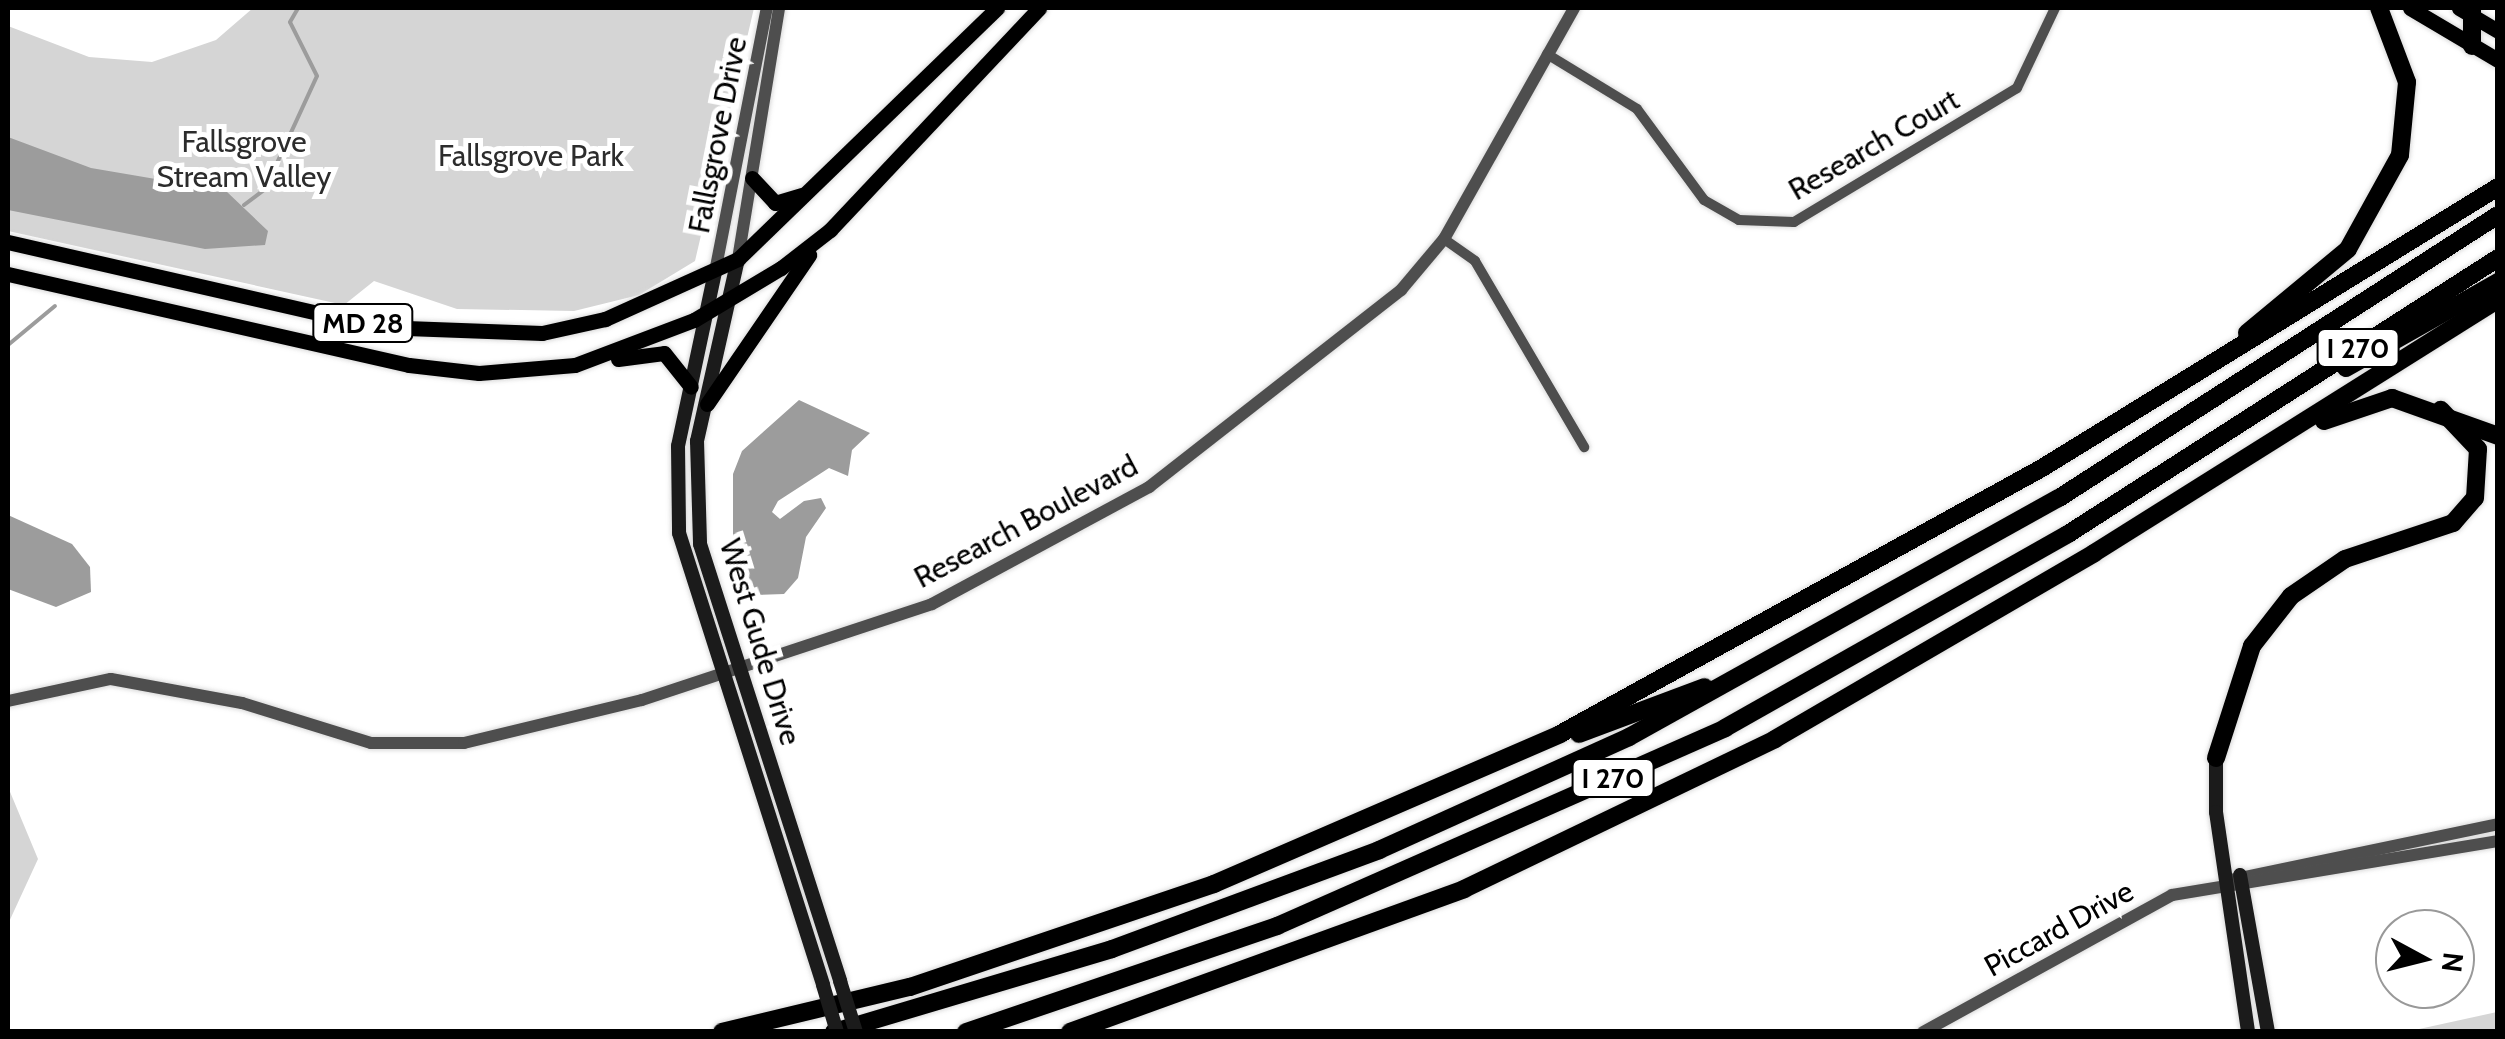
<!DOCTYPE html>
<html>
<head>
<meta charset="utf-8">
<style>
	body { margin:0 }
	#map { position:relative; width:2505px; height:1039px; overflow:hidden; background:#fff; font-family:Cabin,sans-serif }
	div>[style] { position:absolute }
	.green>* { inset:0; background:#d5d5d5 }
	.water>* { inset:0; background:#9c9c9c }
	.stream>* { height:4px; margin:-2px; padding:0 2px; transform-origin:2px; border-radius:2px; background:#9c9c9c }
	.roads { filter:drop-shadow(0 0 2px #dbdbdb) drop-shadow(0 0 2px #dbdbdb) }
	.minor>* { height:10px; margin:-5px; padding:0 5px; transform-origin:5px; border-radius:5px; background:#4e4e4e }
	.tertiary>* { height:12px; margin:-6px; padding:0 6px; transform-origin:6px; border-radius:6px; background:#4e4e4e }
	.secondary>* { height:14px; margin:-7px; padding:0 7px; transform-origin:7px; border-radius:7px; background:#1b1b1b }
	.primary>* { height:15px; margin:-7.5px; padding:0 7.5px; transform-origin:7.5px; border-radius:7.5px; background:#000 }
	.motorway>* { height:18px; margin:-9px; padding:0 9px; transform-origin:9px; border-radius:9px; background:#000 }
	.secondary-bridge>* { height:14px; margin:-7px; padding:0 7px; transform-origin:7px; border-radius:7px; background:#1b1b1b }
	span { translate:-50% -50%; white-space:nowrap; text-align:center; line-height:1.15; -webkit-text-stroke:10px #fff; paint-order:stroke }
	.shield-label span { padding:2px 8px; background:#fff; border:2px solid; border-radius:8px; -webkit-text-stroke-width:0 }
	.shield-label { font-size:28px; color:#000; font-weight:700 }
	.street-label { font-size:30px; color:#000 }
	.park-label { font-size:30px; color:#2c2c2c }
	.frame { position:absolute; inset:0; border:10px solid #000; pointer-events:none }
	.north { position:absolute; left:2375px; top:909px; width:100px; height:100px; box-sizing:border-box; background:#fff; border:2px solid #999; border-radius:50%; rotate:97deg; font-size:28px; font-weight:700; line-height:40px; text-align:center; color:#000 }
	.north::after { content:''; display:block; margin:auto; width:35px; height:45px; background:#000; clip-path:polygon(50% 0,100% 100%,50% 72%,0 100%) }
</style>
</head>
<body>
<div id="map">
	<div class="green">
		<i style="clip-path:polygon(253px 8px,754px 8px,695px 261px,639px 295px,574px 311px,457px 309px,374px 281px,344px 305px,8px 231px,8px 26px,89px 57px,152px 62px,216px 40px)"></i>
		<i style="clip-path:polygon(8px 787px,38px 859px,8px 924px)"></i>
		<i style="clip-path:polygon(2497px 1012px,2497px 1031px,2410px 1031px)"></i>
	</div>
	<div class="water">
		<i style="clip-path:polygon(8px 137px,91px 168px,226px 191px,268px 231px,265px 245px,205px 249px,8px 210px)"></i>
		<i style="clip-path:polygon(799px 400px,870px 433px,852px 450px,848px 476px,829px 468px,778px 501px,772px 512px,780px 519px,804px 501px,821px 498px,826px 508px,806px 537px,798px 578px,784px 594px,754px 595px,733px 545px,733px 474px,742px 451px)"></i>
		<i style="clip-path:polygon(8px 515px,72px 544px,90px 567px,91px 592px,56px 607px,8px 589px)"></i>
	</div>
	<div class="stream">
		<i style="left:244px;top:205px;width:26px;rotate:-37deg"></i>
		<i style="left:265px;top:189px;width:124px;rotate:-65.3deg"></i>
		<i style="left:317px;top:76px;width:60px;rotate:-116.6deg"></i>
		<i style="left:290px;top:22px;width:16px;rotate:-60deg"></i>
		<i style="left:8px;top:345px;width:61px;rotate:-39.7deg"></i>
	</div>
	<div class="roads">
		<div class="minor">
			<i style="left:1547px;top:54px;width:105px;rotate:31.4deg"></i>
			<i style="left:1637px;top:109px;width:113px;rotate:53.6deg"></i>
			<i style="left:1704px;top:200px;width:40px;rotate:29.7deg"></i>
			<i style="left:1739px;top:220px;width:55px;rotate:2.1deg"></i>
			<i style="left:1794px;top:222px;width:260px;rotate:-31deg"></i>
			<i style="left:2017px;top:88px;width:89px;rotate:-64.6deg"></i>
			<i style="left:1444px;top:239px;width:38px;rotate:35deg"></i>
			<i style="left:1475px;top:261px;width:216px;rotate:59.6deg"></i>
		</div>
		<div class="tertiary">
			<i style="left:738px;top:259px;width:254px;rotate:-80.7deg"></i>
			<i style="left:715px;top:272px;width:269px;rotate:-78.9deg"></i>
			<i style="left:8px;top:701px;width:105px;rotate:-12.1deg"></i>
			<i style="left:111px;top:679px;width:133px;rotate:10.4deg"></i>
			<i style="left:242px;top:703px;width:135px;rotate:17.2deg"></i>
			<i style="left:371px;top:743px;width:93px"></i>
			<i style="left:464px;top:743px;width:183px;rotate:-13.6deg"></i>
			<i style="left:642px;top:700px;width:305px;rotate:-18.3deg"></i>
			<i style="left:932px;top:604px;width:247px;rotate:-28.3deg"></i>
			<i style="left:1149px;top:487px;width:320px;rotate:-38deg"></i>
			<i style="left:1401px;top:290px;width:67px;rotate:-49.9deg"></i>
			<i style="left:1444px;top:239px;width:265px;rotate:-60.6deg"></i>
			<i style="left:2231px;top:880px;width:273px;rotate:-11.8deg"></i>
			<i style="left:1923px;top:1032px;width:284px;rotate:-28.8deg"></i>
			<i style="left:2172px;top:895px;width:330px;rotate:-9.4deg"></i>
		</div>
		<div class="secondary">
			<i style="left:738px;top:259px;width:187px;rotate:102.7deg"></i>
			<i style="left:697px;top:441px;width:103px;rotate:88.3deg"></i>
			<i style="left:700px;top:544px;width:459px;rotate:72.2deg"></i>
			<i style="left:715px;top:272px;width:178px;rotate:102deg"></i>
			<i style="left:678px;top:446px;width:87px;rotate:89.3deg"></i>
			<i style="left:679px;top:533px;width:474px;rotate:72.3deg"></i>
			<i style="left:2216px;top:758px;width:54px;rotate:90deg"></i>
			<i style="left:2216px;top:812px;width:222px;rotate:81.7deg"></i>
			<i style="left:2240px;top:875px;width:159px;rotate:79.9deg"></i>
		</div>
		<div class="primary">
			<i style="left:2410px;top:8px;width:102px;rotate:30.6deg"></i>
			<i style="left:2459px;top:8px;width:45px;rotate:30.5deg"></i>
			<i style="left:752px;top:178px;width:34px;rotate:47deg"></i>
			<i style="left:775px;top:203px;width:28px;rotate:-17deg"></i>
			<i style="left:8px;top:242px;width:381px;rotate:12.9deg"></i>
			<i style="left:379px;top:327px;width:163px;rotate:2.1deg"></i>
			<i style="left:542px;top:333px;width:65px;rotate:-12.5deg"></i>
			<i style="left:605px;top:319px;width:146px;rotate:-24.3deg"></i>
			<i style="left:738px;top:259px;width:361px;rotate:-44.1deg"></i>
			<i style="left:8px;top:274px;width:411px;rotate:12.8deg"></i>
			<i style="left:409px;top:365px;width:70px;rotate:6.5deg"></i>
			<i style="left:479px;top:373px;width:96px;rotate:-4.8deg"></i>
			<i style="left:575px;top:365px;width:127px;rotate:-20.7deg"></i>
			<i style="left:694px;top:320px;width:101px;rotate:-30.9deg"></i>
			<i style="left:781px;top:268px;width:62px;rotate:-37.8deg"></i>
			<i style="left:830px;top:230px;width:305px;rotate:-46.7deg"></i>
			<i style="left:618px;top:359px;width:46px;rotate:-7.4deg"></i>
			<i style="left:664px;top:353px;width:43px;rotate:51.5deg"></i>
			<i style="left:707px;top:404px;width:181px;rotate:-55.6deg"></i>
		</div>
		<div class="motorway">
			<i style="left:2472px;top:46px;width:38px;rotate:-90deg"></i>
			<i style="left:2247px;top:333px;width:131px;rotate:-39.7deg"></i>
			<i style="left:2348px;top:249px;width:107px;rotate:-61deg"></i>
			<i style="left:2400px;top:155px;width:73px;rotate:-84.5deg"></i>
			<i style="left:2407px;top:82px;width:79px;rotate:-110.7deg"></i>
			<i style="left:2346px;top:368px;width:175px;rotate:-29.5deg"></i>
			<i style="left:2324px;top:421px;width:72px;rotate:-18.7deg"></i>
			<i style="left:2392px;top:398px;width:113px;rotate:19.7deg"></i>
			<i style="left:1579px;top:734px;width:134px;rotate:-20.5deg"></i>
			<i style="left:2216px;top:758px;width:118px;rotate:-72.2deg"></i>
			<i style="left:2252px;top:646px;width:63px;rotate:-52deg"></i>
			<i style="left:2291px;top:596px;width:65px;rotate:-34.4deg"></i>
			<i style="left:2345px;top:559px;width:114px;rotate:-18.4deg"></i>
			<i style="left:2453px;top:523px;width:33px;rotate:-49deg"></i>
			<i style="left:2475px;top:498px;width:49px;rotate:-86.5deg"></i>
			<i style="left:2478px;top:449px;width:54px;rotate:-133.5deg"></i>
			<i style="left:722px;top:1032px;width:193px;rotate:-13.5deg"></i>
			<i style="left:910px;top:987px;width:321px;rotate:-18.7deg"></i>
			<i style="left:1214px;top:884px;width:377px;rotate:-23.4deg"></i>
			<i style="left:1560px;top:734px;width:551px;rotate:-28.89deg"></i>
			<i style="left:2042px;top:468px;width:536px;rotate:-31.64deg"></i>
			<i style="left:834px;top:1032px;width:290px;rotate:-16.6deg"></i>
			<i style="left:1112px;top:949px;width:285px;rotate:-20.3deg"></i>
			<i style="left:1379px;top:850px;width:274px;rotate:-24.3deg"></i>
			<i style="left:1629px;top:737px;width:492px;rotate:-29.1deg"></i>
			<i style="left:2059px;top:498px;width:522px;rotate:-32.81deg"></i>
			<i style="left:966px;top:1032px;width:329px;rotate:-18.8deg"></i>
			<i style="left:1277px;top:926px;width:490px;rotate:-23.8deg"></i>
			<i style="left:1725px;top:728px;width:394px;rotate:-29.5deg"></i>
			<i style="left:2068px;top:534px;width:511px;rotate:-32.69deg"></i>
			<i style="left:1070px;top:1032px;width:419px;rotate:-19.9deg"></i>
			<i style="left:1464px;top:889px;width:345px;rotate:-25.7deg"></i>
			<i style="left:1775px;top:739px;width:369px;rotate:-30.2deg"></i>
			<i style="left:2094px;top:553px;width:477px;rotate:-32.1deg"></i>
		</div>
	</div>
	<div class="secondary-bridge">
		<i style="left:840px;top:981px;width:53px;rotate:72.6deg"></i>
		<i style="left:823px;top:985px;width:49px;rotate:73.4deg"></i>
	</div>
	<div class="shield-label">
		<span style="left:363px;top:323px">MD 28</span>
		<span style="left:2358px;top:348px">I 270</span>
		<span style="left:1613px;top:778px">I 270</span>
	</div>
	<div class="street-label">
		<span style="left:718px;top:135px;rotate:-79deg">Fallsgrove Drive</span>
		<span style="left:1874px;top:145px;rotate:-30deg">Research Court</span>
		<span style="left:1026px;top:522px;rotate:-28deg">Research Boulevard</span>
		<span style="left:760px;top:642px;rotate:73deg">West Gude Drive</span>
		<span style="left:2059px;top:929px;rotate:-29deg">Piccard Drive</span>
	</div>
	<div class="park-label">
		<span style="left:244px;top:159px">Fallsgrove<br>Stream Valley</span>
		<span style="left:531px;top:156px">Fallsgrove Park</span>
	</div>
	<div class="frame"></div>
	<div class="north">N</div>
</div>
</body>
</html>
